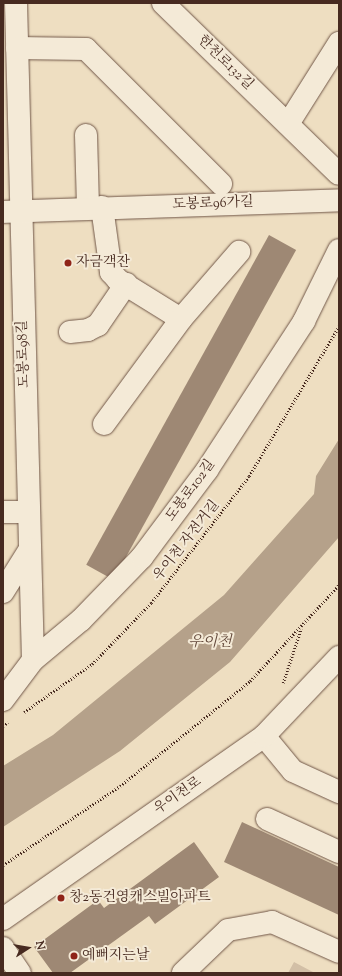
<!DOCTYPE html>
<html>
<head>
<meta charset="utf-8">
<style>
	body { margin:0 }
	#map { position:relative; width:342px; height:976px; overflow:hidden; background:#eedec1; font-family:"Sorts Mill Goudy","Noto Serif KR",serif }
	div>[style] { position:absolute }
	.green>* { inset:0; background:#d2bfa6 }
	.water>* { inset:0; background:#b5a18a }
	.building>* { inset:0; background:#9e8874; transform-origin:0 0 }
	.path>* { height:2.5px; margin-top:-1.25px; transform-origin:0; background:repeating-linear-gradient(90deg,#472a20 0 1px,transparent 0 3px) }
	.roads { filter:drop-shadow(0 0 1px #715748) drop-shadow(0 0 1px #715748) }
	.minor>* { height:22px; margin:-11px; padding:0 11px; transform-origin:11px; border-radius:11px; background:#f4ead7 }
	.dots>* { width:11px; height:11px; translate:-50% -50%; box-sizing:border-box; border:2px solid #f4ead7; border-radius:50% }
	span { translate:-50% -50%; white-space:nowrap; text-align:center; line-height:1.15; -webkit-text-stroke:4px #f4ead7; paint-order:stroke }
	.street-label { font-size:14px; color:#472a20 }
	.poi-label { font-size:14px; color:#472a20 }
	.left { translate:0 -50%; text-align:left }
	.water-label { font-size:15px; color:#62483a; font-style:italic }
	.frame { position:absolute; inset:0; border:4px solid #472a20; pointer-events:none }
	.north { position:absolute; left:8px; top:928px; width:40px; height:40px; -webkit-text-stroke:3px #f4ead7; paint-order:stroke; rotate:78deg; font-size:11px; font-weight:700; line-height:16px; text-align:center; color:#472a20 }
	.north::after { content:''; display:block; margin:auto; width:14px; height:18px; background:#472a20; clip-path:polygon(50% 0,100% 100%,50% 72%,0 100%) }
</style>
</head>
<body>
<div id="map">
	<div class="green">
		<i style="clip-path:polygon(294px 962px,311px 971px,315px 973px,288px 973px)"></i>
	</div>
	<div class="water">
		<i style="clip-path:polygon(339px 439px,339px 537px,230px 662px,120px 751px,3px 827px,3px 766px,53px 735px,224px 595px,314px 494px,316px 476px)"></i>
	</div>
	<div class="building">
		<i style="left:269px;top:235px;width:31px;height:377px;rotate:29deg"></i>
		<i style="clip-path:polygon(242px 822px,339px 867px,339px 915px,224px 862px)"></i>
		<i style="clip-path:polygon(194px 842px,219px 877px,155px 924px,149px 916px,70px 973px,53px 973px,34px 947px,98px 900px,104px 908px)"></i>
	</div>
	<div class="path">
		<i style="left:283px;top:683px;width:57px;rotate:-71.6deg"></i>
		<i style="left:24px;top:712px;width:83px;rotate:-35.2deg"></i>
		<i style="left:92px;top:664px;width:85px;rotate:-46deg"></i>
		<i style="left:151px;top:603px;width:160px;rotate:-52.3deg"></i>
		<i style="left:249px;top:476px;width:175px;rotate:-59deg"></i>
		<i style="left:3px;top:726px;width:6px;rotate:-39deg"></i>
		<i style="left:3px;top:865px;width:141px;rotate:-34deg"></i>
		<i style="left:120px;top:786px;width:167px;rotate:-38.9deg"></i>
		<i style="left:250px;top:681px;width:131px;rotate:-47.2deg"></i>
	</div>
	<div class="roads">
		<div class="minor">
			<i style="left:16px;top:3px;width:657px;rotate:88.52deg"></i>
			<i style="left:163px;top:3px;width:245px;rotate:44.2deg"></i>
			<i style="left:17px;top:48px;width:69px;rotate:0.8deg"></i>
			<i style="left:86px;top:49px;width:191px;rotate:45deg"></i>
			<i style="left:288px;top:124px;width:96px;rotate:-57.8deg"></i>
			<i style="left:86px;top:135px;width:72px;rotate:88.4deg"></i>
			<i style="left:102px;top:207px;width:66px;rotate:82.1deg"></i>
			<i style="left:111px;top:272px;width:11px;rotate:49deg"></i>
			<i style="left:118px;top:280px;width:74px;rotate:31.8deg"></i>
			<i style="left:181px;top:319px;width:89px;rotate:-49.1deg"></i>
			<i style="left:3px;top:212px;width:336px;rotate:-2deg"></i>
			<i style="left:70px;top:332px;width:18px;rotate:-6deg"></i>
			<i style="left:88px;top:330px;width:11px;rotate:-27deg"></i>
			<i style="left:98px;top:325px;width:50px;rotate:-55.7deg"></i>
			<i style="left:104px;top:424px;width:130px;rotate:-53.7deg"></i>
			<i style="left:3px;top:512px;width:26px"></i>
			<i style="left:3px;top:592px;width:51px;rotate:-57.9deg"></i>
			<i style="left:3px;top:700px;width:50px;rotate:-53.1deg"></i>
			<i style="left:33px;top:660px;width:62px;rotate:-39.8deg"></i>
			<i style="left:81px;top:620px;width:88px;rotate:-45.9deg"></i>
			<i style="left:142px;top:557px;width:109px;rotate:-53.2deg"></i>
			<i style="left:207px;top:470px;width:178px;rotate:-56.9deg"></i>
			<i style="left:304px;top:321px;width:79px;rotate:-63.8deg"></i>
			<i style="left:264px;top:736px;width:45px;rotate:50.4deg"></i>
			<i style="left:293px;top:771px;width:51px;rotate:24.5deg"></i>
			<i style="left:267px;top:819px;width:79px;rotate:24.6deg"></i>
			<i style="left:3px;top:919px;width:319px;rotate:-35deg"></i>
			<i style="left:264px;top:736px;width:109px;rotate:-46.5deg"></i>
			<i style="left:3px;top:948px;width:30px;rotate:56deg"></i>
			<i style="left:183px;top:973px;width:62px;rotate:-43.7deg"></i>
			<i style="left:228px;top:930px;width:45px;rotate:-10.3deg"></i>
			<i style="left:272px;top:922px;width:73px;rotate:24.1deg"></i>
		</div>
	</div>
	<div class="dots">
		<i style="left:68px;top:263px;background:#8f2418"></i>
		<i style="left:61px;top:898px;background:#8f2418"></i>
		<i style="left:74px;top:956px;background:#8f2418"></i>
	</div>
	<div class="street-label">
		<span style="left:225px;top:63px;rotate:44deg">한천로132길</span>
		<span style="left:213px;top:204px;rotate:-2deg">도봉로96가길</span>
		<span style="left:24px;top:354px;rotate:-92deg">도봉로98길</span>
		<span style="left:191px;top:491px;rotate:-54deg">도봉로102길</span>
		<span style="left:187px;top:541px;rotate:-52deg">우이천 자전거길</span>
		<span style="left:178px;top:796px;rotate:-35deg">우이천로</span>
	</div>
	<div class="poi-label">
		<span class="left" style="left:76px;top:263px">자금객잔</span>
		<span class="left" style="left:69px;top:898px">창2동건영캐스빌아파트</span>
		<span class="left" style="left:82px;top:956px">예뻐지는날</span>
	</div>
	<div class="water-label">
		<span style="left:210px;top:643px">우이천</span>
	</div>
	<div class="frame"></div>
	<div class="north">N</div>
</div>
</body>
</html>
